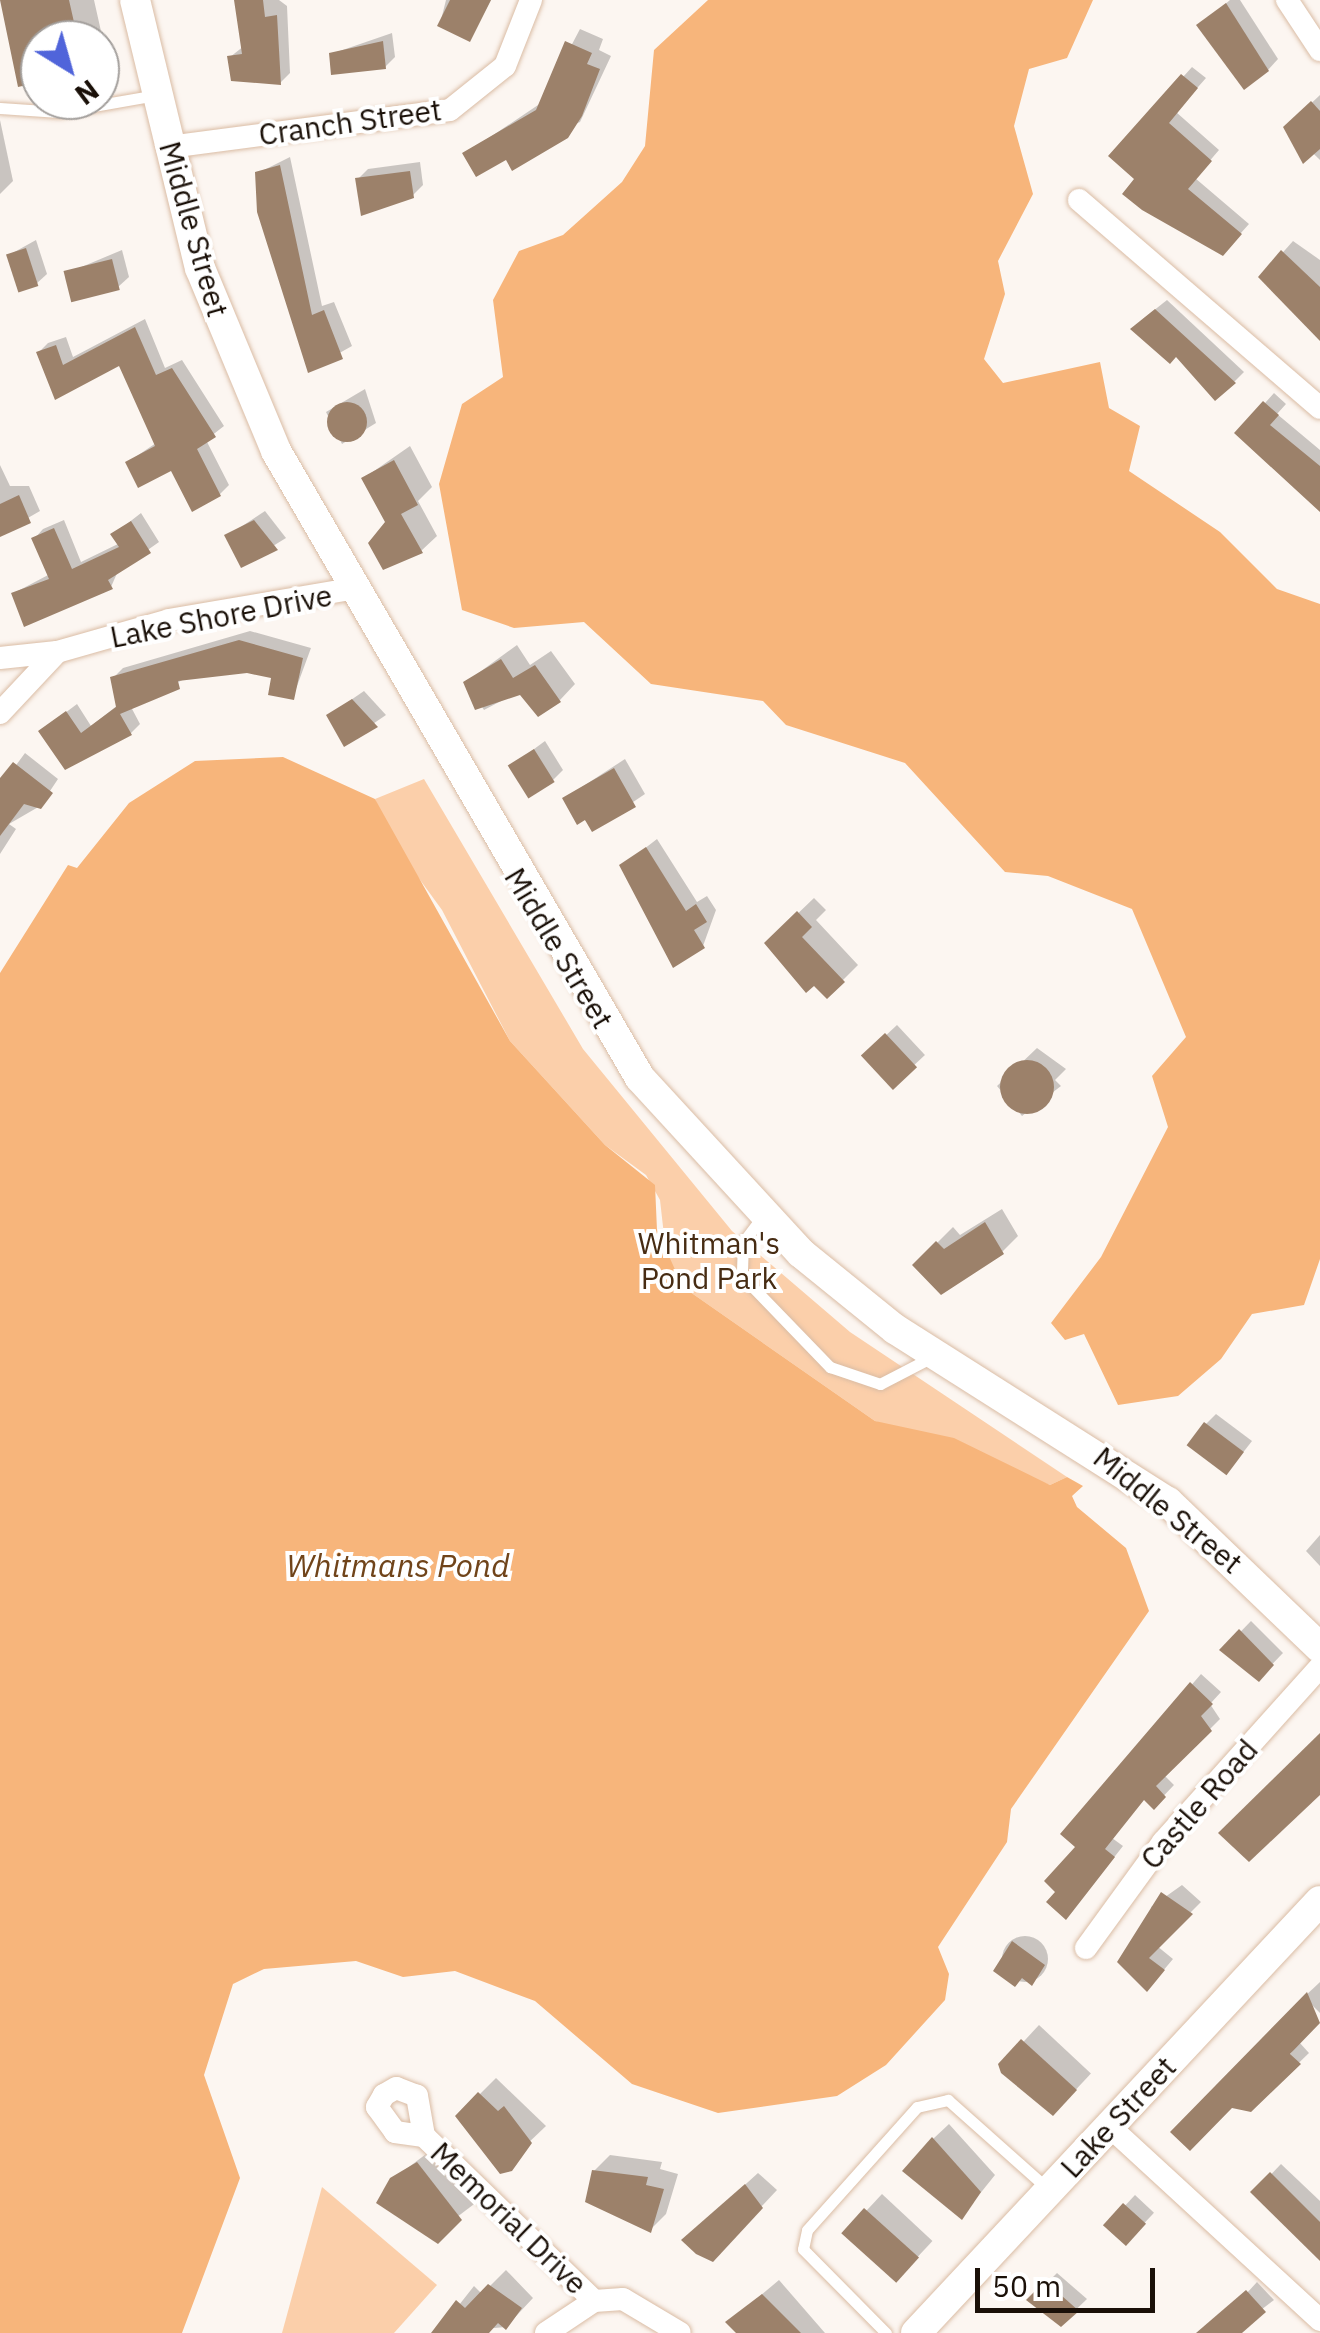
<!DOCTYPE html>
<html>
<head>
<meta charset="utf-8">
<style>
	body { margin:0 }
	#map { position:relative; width:1320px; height:2333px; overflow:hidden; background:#fcf6f1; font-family:"IBM Plex Sans",sans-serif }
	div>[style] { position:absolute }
	.green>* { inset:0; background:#fbcfaa }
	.water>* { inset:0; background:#f7b57b }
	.shadow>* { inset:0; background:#0003; transform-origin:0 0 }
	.round { border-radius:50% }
	.building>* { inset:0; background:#9c816a; transform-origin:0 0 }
	.roads { filter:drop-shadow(0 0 2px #dabca4) drop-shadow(0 0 2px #dabca4) }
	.lane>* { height:11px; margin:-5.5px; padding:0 5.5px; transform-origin:5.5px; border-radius:5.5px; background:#fff }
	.street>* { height:22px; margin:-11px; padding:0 11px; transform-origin:11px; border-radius:11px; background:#fff }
	.secondary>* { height:30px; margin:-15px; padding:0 15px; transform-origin:15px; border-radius:15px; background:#fff }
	span { translate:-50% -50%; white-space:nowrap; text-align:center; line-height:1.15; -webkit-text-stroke:8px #fff; paint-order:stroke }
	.street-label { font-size:30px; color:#1a1008 }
	.park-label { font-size:30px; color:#472c13 }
	.water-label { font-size:32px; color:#70441a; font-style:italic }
	.north { position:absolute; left:20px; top:20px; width:100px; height:100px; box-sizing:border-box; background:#fff; border:2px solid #a39f9c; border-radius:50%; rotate:143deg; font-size:28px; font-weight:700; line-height:40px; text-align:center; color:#1a1008 }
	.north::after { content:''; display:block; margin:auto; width:35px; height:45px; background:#5064da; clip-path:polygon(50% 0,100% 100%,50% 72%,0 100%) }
	.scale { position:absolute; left:975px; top:2268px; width:180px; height:45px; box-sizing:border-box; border:5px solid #1a1008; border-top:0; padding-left:12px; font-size:30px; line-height:35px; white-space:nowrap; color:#1a1008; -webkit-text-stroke:8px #fff; paint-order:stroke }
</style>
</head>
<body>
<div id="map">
	<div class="green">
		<i style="clip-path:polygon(424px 779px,583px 1049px,732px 1231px,850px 1332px,1067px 1477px,1050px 1485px,875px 1421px,683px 1287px,667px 1262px,660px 1200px,646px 1175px,605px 1145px,510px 1041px,442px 910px,391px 840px,375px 799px)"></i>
		<i style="clip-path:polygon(322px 2187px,437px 2285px,394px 2333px,282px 2333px)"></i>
	</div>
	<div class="water">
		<i style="clip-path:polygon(708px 0,1093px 0,1067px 58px,1029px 69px,1014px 126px,1033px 194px,998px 261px,1005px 294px,984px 359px,1003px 383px,1100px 362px,1109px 408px,1140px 426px,1129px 471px,1220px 532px,1277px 589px,1320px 604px,1320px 1259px,1304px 1305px,1252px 1314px,1221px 1359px,1178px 1396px,1118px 1405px,1084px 1334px,1065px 1340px,1051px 1323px,1101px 1257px,1168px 1127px,1152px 1076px,1186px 1037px,1132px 909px,1048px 876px,1005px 872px,905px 763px,786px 725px,763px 701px,651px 684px,584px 622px,514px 628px,462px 610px,439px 484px,462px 404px,503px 377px,493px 300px,519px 251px,563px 235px,622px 182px,645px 146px,654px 50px)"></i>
		<i style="clip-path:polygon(283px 757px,375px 799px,510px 1041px,605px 1145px,655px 1185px,657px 1230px,683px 1287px,875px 1421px,954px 1438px,1050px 1485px,1067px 1477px,1083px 1486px,1072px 1496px,1077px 1507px,1126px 1548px,1149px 1611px,1011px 1809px,1007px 1842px,938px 1947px,949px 1974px,945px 2000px,886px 2065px,837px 2096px,718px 2113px,632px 2084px,535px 2001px,455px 1971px,403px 1977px,356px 1961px,264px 1969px,233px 1984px,204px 2075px,240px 2178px,182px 2333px,0 2333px,0 973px,68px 865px,77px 868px,129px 803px,195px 761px)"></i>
	</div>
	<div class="shadow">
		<i style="clip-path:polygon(1px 0,94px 0,105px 49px,100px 54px,100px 40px,40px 40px,40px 80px)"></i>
		<i style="clip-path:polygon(222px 0,279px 0,287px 6px,290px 73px,280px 83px,230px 57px,244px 46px,236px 0)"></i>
		<i style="clip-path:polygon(446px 0,491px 0,470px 39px,440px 24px)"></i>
		<i style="clip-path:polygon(1230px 0,1240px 0,1278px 59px,1268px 70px,1200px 25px)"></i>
		<i style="clip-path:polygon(580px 29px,603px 39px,599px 50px,611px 56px,580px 122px,507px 156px,465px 154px,541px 103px)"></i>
		<i style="clip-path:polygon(392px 33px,395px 57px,385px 67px,331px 54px)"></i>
		<i style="clip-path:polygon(1192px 67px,1206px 78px,1176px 112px,1219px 150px,1195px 178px,1249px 224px,1232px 243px,1112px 156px)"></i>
		<i style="clip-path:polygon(1320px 95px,1320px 160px,1286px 127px)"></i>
		<i style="clip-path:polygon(0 120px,13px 181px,0 194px)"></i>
		<i style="clip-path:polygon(290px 157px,322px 306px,334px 302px,352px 346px,309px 370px,258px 173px)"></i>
		<i style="clip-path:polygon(420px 162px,423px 185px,413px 195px,363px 213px,358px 179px,368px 169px)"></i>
		<i style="clip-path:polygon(36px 240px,47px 274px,36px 284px,9px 255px)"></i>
		<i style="clip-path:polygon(1293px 241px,1320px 260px,1320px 337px,1261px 277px)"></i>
		<i style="clip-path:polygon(122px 250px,129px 277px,118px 287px,67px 273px)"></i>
		<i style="clip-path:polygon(1167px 300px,1244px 372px,1234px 382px,1176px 354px,1143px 319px)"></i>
		<i style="clip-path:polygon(145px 319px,165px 368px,182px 360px,224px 426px,206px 440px,229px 485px,220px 494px,172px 468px,128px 462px,156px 443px,120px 362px,56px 396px,38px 353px,48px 343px,66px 337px,73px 357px)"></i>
		<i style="clip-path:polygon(365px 389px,376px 423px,342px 444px,326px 412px)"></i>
		<i style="clip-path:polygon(1274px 393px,1286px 404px,1277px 414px,1320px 450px,1320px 506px,1238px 433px)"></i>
		<i style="clip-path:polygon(410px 446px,432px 487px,418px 501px,437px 536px,421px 551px,388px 522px,364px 478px)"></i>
		<i style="clip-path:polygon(0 465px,10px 486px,29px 486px,40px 511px,0 534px)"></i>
		<i style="clip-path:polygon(265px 511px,286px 538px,242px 565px,227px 536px)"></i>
		<i style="clip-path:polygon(141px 513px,159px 542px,118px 571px,111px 587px,14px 593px,50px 574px,34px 539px,43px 529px,64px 520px,81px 562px,120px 543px,114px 534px)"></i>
		<i style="clip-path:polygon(250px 631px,311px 648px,293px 697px,274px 676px,247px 671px,188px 677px,131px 707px,140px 724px,131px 733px,65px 767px,41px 731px,77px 704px,91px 726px,118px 705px,113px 678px,123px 668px)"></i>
		<i style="clip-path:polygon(517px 645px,530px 665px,551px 651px,575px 684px,560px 700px,520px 691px,484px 710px,466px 682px)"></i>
		<i style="clip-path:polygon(364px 691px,386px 715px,345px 743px,329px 715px)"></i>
		<i style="clip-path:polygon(545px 741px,563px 770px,553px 780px,511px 766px)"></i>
		<i style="clip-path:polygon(25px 753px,58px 779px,40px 806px,9px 824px,16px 829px,0 854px,0 787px)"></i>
		<i style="clip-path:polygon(625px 759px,645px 794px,593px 829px,565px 798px)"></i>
		<i style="clip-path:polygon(657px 839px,697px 902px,707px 896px,716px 910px,703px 946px,622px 866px)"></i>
		<i style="clip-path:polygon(814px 898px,826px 910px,816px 920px,858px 965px,827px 996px,767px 943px)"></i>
		<i style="left:897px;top:1025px;width:41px;height:45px;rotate:47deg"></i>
		<i style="clip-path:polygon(1037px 1048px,1066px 1069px,1055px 1080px,1061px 1086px,1022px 1116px,997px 1086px)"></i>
		<i style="clip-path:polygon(1002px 1209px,1018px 1236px,1002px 1252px,915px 1265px,953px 1227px,960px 1235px)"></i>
		<i style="clip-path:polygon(1216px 1414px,1252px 1441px,1227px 1473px,1206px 1424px)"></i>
		<i style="clip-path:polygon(1320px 1535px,1320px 1566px,1306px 1551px)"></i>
		<i style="clip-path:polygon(1251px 1621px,1283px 1653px,1259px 1678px,1223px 1650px)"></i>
		<i style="clip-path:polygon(1201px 1674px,1221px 1692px,1210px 1704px,1220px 1719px,1164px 1775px,1174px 1785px,1154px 1806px,1145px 1798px,1112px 1838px,1123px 1846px,1075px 1907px,1059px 1892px,1079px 1847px,1063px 1834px)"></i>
		<i style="clip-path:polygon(1182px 1885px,1201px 1902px,1157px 1946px,1173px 1959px,1157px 1978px,1120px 1962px,1156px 1918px,1151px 1907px)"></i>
		<i class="round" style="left:1002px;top:1936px;width:46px;height:46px"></i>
		<i style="clip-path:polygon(1320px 1982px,1320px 2013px,1304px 1997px)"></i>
		<i style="left:1039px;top:2025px;width:71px;height:54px;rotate:43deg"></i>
		<i style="clip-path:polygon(1299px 2042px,1309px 2053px,1250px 2110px)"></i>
		<i style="clip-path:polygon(496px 2078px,546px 2126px,500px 2170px,458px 2116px)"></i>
		<i style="clip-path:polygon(949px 2124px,995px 2175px,962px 2216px,933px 2139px)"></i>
		<i style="left:434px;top:2148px;width:69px;height:53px;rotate:53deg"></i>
		<i style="clip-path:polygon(610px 2155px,662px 2162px,660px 2169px,678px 2174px,666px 2214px,650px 2230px,594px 2171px)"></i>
		<i style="clip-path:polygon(1281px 2164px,1320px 2201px,1320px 2257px,1254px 2192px)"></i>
		<i style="clip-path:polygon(758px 2173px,777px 2190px,728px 2242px,684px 2240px)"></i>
		<i style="left:882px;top:2194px;width:69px;height:54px;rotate:43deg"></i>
		<i style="left:1135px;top:2195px;width:26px;height:42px;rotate:43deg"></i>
		<i style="clip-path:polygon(506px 2270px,533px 2298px,506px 2327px,437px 2333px,474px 2286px,482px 2294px)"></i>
		<i style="clip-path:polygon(1057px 2273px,1087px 2299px,1061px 2324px,1030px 2300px)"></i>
		<i style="clip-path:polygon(779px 2280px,825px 2333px,742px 2333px,729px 2322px)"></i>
		<i style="clip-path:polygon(1257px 2282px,1274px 2300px,1231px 2333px,1210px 2333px)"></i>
	</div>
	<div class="building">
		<i style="clip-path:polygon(0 0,69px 0,78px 40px,40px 40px,40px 82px,18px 87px)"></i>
		<i style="clip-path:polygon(234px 0,263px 0,265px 17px,277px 15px,281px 85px,231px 81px,227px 56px,242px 54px)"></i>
		<i style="clip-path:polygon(450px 0,491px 0,470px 42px,437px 26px)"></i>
		<i style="clip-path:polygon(1226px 3px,1269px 71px,1244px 90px,1196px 25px)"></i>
		<i style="clip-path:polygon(383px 41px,386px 69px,331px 75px,329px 53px)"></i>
		<i style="clip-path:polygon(565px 41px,592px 53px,587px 64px,600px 69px,582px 116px,568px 138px,512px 171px,506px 160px,476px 177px,462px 153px,536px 110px)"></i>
		<i style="clip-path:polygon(1181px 74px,1198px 88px,1169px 123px,1212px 161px,1188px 189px,1242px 234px,1223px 256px,1142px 210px,1122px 194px,1134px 179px,1108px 156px)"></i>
		<i style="clip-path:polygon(1311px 101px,1320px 111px,1320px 149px,1303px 164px,1283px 127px)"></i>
		<i style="clip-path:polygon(280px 165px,312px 315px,324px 310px,343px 359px,308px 373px,257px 212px,255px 172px)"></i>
		<i style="clip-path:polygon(410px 171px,414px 198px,361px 216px,355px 178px)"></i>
		<i style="left:26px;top:248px;width:40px;height:21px;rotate:72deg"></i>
		<i style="clip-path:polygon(1281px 250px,1320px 287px,1320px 341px,1258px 277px)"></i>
		<i style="left:112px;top:259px;width:32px;height:50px;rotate:76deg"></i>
		<i style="clip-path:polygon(1155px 309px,1236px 383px,1215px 401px,1176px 357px,1170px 364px,1130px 329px)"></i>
		<i style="clip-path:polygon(135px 327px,156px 375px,172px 368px,216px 437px,197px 449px,221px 496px,192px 512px,171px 471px,138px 488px,125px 462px,155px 446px,119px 366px,55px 400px,36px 352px,56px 345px,63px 365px)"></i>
		<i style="clip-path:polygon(1263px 401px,1279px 415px,1270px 425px,1320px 466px,1320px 512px,1234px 433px)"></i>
		<i class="round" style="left:327px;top:402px;width:40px;height:40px"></i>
		<i style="clip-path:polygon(394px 460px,418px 505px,401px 514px,423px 553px,383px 570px,368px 543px,385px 522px,361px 478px)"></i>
		<i style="clip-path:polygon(19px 495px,31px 523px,0 537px,0 504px)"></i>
		<i style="clip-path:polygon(254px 520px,278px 550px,241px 568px,224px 535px)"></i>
		<i style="clip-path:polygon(131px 521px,151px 553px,108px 580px,113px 589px,24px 627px,11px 593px,49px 579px,31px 538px,54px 528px,72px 569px,119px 547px,110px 534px)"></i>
		<i style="clip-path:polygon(239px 640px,303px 658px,294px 700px,268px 695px,271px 678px,247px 673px,178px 681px,180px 689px,120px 714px,132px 735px,65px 770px,38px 731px,66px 711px,81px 733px,116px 707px,110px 677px)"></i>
		<i style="clip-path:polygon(501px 659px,513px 678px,535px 665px,561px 702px,538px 717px,520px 695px,475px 710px,463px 682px)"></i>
		<i style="clip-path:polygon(352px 699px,378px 727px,344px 747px,326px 715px)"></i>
		<i style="left:534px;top:749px;width:39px;height:31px;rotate:58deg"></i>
		<i style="clip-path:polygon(13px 762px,53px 793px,41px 809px,24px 804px,0 836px,0 778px)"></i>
		<i style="clip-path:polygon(614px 768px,636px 807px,592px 832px,585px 820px,577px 825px,562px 798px)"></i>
		<i style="clip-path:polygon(646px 847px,686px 911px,696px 904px,707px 922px,694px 930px,705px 948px,673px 968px,619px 865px)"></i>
		<i style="clip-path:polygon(797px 911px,812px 927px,802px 937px,845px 982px,827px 999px,814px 986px,806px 993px,764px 943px)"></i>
		<i style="left:885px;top:1033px;width:47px;height:33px;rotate:47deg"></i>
		<i class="round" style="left:1000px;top:1060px;width:54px;height:54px"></i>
		<i style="clip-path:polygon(985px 1222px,1004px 1254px,941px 1295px,912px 1265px,936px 1241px,944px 1249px)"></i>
		<i style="left:1204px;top:1422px;width:50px;height:29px;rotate:37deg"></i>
		<i style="clip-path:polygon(1239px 1629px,1274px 1665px,1259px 1682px,1219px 1650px)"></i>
		<i style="clip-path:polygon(1190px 1682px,1213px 1704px,1201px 1716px,1212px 1731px,1156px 1786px,1166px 1797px,1154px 1810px,1144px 1800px,1105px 1849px,1115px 1857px,1066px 1920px,1046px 1902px,1055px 1892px,1044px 1881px,1075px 1847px,1060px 1834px)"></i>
		<i style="clip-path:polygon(1320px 1733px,1320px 1795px,1249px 1862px,1218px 1833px)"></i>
		<i style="clip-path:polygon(1161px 1892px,1193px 1914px,1149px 1958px,1165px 1970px,1147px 1992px,1117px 1962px)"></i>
		<i style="clip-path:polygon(1012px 1941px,1045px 1965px,1032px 1986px,1022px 1978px,1015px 1987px,993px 1971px)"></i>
		<i style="clip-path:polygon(1307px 1992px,1320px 2023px,1290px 2054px,1301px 2064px,1251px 2112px,1232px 2108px,1190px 2151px,1170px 2132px)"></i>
		<i style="clip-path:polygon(1021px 2039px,1077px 2090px,1053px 2116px,1001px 2073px,998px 2064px)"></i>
		<i style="clip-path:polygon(478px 2092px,498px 2111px,504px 2106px,532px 2143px,512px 2171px,500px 2174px,455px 2116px)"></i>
		<i style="clip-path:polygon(932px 2137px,981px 2192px,962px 2220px,902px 2171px)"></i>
		<i style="clip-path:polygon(417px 2162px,462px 2220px,438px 2244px,376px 2203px,390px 2178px)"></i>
		<i style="clip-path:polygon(592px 2170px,648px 2177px,646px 2185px,664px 2189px,651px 2233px,585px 2202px)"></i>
		<i style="clip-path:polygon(1270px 2172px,1320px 2222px,1320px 2261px,1250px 2192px)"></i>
		<i style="clip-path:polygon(745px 2184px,763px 2208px,713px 2262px,696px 2254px,681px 2240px)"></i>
		<i style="left:1123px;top:2203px;width:31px;height:30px;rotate:42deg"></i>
		<i style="left:864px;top:2208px;width:74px;height:34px;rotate:42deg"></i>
		<i style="clip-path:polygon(1045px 2281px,1079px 2311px,1061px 2327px,1026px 2300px)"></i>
		<i style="clip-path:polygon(488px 2284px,522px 2308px,506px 2330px,498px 2323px,489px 2333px,431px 2333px,456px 2300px,465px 2308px)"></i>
		<i style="clip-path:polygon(1246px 2290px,1266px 2312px,1242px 2333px,1196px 2333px)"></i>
		<i style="clip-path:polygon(762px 2294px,801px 2333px,736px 2333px,725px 2322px)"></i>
	</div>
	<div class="roads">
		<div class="lane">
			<i style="left:0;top:108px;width:59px;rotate:3.9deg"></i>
			<i style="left:59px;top:112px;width:98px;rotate:-9.9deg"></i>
			<i style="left:762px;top:1217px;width:31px;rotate:127deg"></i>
			<i style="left:743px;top:1242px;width:34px;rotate:92deg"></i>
			<i style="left:742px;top:1276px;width:127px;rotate:46deg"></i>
			<i style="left:830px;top:1367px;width:53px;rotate:18.8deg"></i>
			<i style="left:880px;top:1384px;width:63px;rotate:-27.4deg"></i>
			<i style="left:886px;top:2333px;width:118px;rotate:-134.7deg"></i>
			<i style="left:803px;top:2249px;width:19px;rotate:-78deg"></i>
			<i style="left:807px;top:2230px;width:165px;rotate:-48.2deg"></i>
			<i style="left:917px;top:2107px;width:32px;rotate:-13deg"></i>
			<i style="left:948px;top:2100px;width:135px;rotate:41.7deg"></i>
		</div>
		<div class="street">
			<i style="left:1287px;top:0;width:60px;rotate:56.6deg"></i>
			<i style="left:169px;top:147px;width:283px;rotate:-7.5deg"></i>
			<i style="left:450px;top:110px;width:70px;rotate:-38.7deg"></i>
			<i style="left:505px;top:66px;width:71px;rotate:-68.5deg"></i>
			<i style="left:1079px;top:200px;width:318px;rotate:40.8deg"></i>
			<i style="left:0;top:658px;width:57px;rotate:-6deg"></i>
			<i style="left:0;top:713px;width:83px;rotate:-46.9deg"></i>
			<i style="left:57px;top:652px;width:116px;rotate:-15.9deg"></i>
			<i style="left:169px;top:620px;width:185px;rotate:-9.7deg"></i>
			<i style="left:1086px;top:1948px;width:131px;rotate:-54deg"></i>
			<i style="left:1163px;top:1842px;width:235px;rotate:-48.1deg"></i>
			<i style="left:1109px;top:2126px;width:287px;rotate:42.6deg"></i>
			<i style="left:424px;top:2136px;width:41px;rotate:-99.9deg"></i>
			<i style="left:417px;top:2096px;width:22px;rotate:-159deg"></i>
			<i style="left:396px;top:2088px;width:14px;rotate:150deg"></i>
			<i style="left:384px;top:2095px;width:14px;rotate:120deg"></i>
			<i style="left:377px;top:2107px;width:31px;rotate:54deg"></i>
			<i style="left:395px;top:2132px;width:29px;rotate:8deg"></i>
			<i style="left:424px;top:2136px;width:237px;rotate:44.1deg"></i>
			<i style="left:546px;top:2333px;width:58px;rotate:-33.7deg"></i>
			<i style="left:594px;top:2301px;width:29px;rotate:-4deg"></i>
			<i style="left:623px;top:2299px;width:66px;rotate:30.8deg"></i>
		</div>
		<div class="secondary">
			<i style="left:135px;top:0;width:276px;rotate:76.4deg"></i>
			<i style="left:200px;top:268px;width:198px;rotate:67.4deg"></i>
			<i style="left:276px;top:451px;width:725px;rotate:59.86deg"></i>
			<i style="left:640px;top:1078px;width:238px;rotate:47.4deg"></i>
			<i style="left:801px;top:1253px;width:121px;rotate:39deg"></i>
			<i style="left:895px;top:1329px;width:323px;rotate:32.4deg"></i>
			<i style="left:1168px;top:1502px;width:211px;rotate:43.8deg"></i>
			<i style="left:916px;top:2333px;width:591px;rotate:-46.92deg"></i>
		</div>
	</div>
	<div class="street-label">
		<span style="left:350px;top:122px;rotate:-8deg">Cranch Street</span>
		<span style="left:194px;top:229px;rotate:74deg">Middle Street</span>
		<span style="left:221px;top:616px;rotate:-11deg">Lake Shore Drive</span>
		<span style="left:559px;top:948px;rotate:59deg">Middle Street</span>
		<span style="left:1168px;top:1510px;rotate:39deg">Middle Street</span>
		<span style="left:1199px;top:1804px;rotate:-49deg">Castle Road</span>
		<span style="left:1118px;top:2117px;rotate:-47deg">Lake Street</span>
		<span style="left:509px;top:2218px;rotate:44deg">Memorial Drive</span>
	</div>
	<div class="park-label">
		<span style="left:709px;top:1260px">Whitman's<br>Pond Park</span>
	</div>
	<div class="water-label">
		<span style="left:398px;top:1565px">Whitmans Pond</span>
	</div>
	<div class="north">N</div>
	<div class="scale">50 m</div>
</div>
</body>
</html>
